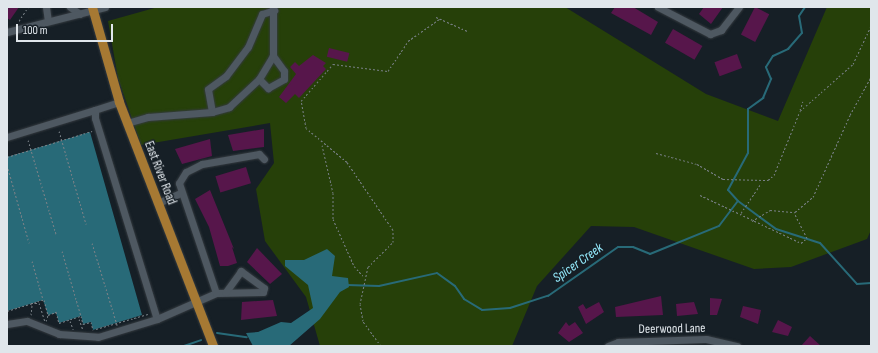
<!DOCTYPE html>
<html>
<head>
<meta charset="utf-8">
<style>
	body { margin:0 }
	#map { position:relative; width:878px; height:353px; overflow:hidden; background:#161f26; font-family:"Sofia Sans Condensed",sans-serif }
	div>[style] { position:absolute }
	.green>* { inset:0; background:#264009 }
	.water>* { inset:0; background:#286a78 }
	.stream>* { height:2px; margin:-1px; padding:0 1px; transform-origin:1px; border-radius:1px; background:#286a78 }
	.building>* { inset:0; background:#57164b; transform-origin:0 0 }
	.path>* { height:1px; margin-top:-0.5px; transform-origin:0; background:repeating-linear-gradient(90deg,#788086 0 2px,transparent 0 4px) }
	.roads { filter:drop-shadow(0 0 1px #343a3f) drop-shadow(0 0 1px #343a3f) }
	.minor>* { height:7px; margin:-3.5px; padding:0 3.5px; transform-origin:3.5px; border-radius:3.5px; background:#4e5861 }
	.major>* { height:9px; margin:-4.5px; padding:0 4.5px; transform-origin:4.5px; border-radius:4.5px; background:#a67933 }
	span { translate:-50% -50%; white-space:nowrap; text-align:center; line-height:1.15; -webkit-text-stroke:3px #161f26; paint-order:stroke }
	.street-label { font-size:13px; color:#e0e6eb }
	.water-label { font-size:14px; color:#94eafc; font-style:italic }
	.frame { position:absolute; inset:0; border:8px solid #e0e6eb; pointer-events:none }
	.scale { position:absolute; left:16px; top:24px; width:97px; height:18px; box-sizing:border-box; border:2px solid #e0e6eb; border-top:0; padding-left:5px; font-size:12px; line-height:14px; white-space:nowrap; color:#e0e6eb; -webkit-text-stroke:3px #161f26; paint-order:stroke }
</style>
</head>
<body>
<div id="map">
	<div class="green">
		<i style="clip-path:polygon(158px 7px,565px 7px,706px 94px,778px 121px,827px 7px,871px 7px,871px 230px,867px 239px,791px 267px,754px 269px,634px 227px,591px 226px,537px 286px,512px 346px,320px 346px,306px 297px,265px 241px,256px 189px,274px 163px,270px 123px,141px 145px,118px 78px,108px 21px)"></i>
	</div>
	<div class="water">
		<i style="clip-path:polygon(90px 132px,142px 315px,93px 330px,91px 322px,83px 324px,81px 316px,59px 323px,56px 313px,48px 315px,43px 300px,7px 311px,7px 157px)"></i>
		<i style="clip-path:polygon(327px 249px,335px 256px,332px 276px,348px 278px,349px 287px,340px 292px,320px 319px,289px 346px,253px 346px,246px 333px,258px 332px,281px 322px,291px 323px,313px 308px,308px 285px,285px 266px,285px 260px,304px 260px)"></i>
	</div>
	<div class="stream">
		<i style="left:738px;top:201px;width:47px;rotate:36.4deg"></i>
		<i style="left:776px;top:229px;width:46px;rotate:17.7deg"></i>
		<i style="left:820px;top:243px;width:55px;rotate:47.9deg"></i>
		<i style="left:857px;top:284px;width:14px;rotate:-4deg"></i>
		<i style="left:347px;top:285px;width:32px;rotate:2deg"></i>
		<i style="left:379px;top:286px;width:59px;rotate:-12.6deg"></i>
		<i style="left:437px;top:273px;width:22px;rotate:36deg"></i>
		<i style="left:455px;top:286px;width:16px;rotate:55deg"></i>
		<i style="left:464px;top:299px;width:21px;rotate:31deg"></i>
		<i style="left:482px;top:310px;width:28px;rotate:-4deg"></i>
		<i style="left:510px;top:308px;width:40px;rotate:-18deg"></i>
		<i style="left:548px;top:296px;width:85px;rotate:-35deg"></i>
		<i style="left:618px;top:247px;width:15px"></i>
		<i style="left:633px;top:247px;width:18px;rotate:22deg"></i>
		<i style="left:650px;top:254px;width:74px;rotate:-22.1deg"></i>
		<i style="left:719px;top:226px;width:31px;rotate:-53deg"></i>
		<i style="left:738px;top:201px;width:15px;rotate:-132deg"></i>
		<i style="left:728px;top:190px;width:42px;rotate:-61.6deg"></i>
		<i style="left:748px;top:153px;width:44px;rotate:-90deg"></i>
		<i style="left:748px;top:109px;width:19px;rotate:-36deg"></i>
		<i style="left:763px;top:98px;width:21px;rotate:-67deg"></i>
		<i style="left:771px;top:79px;width:13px;rotate:-113deg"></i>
		<i style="left:766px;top:67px;width:13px;rotate:-58deg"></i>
		<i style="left:773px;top:56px;width:17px;rotate:-25deg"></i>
		<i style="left:788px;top:49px;width:21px;rotate:-49deg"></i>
		<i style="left:802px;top:33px;width:17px;rotate:-100deg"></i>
		<i style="left:799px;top:16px;width:11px;rotate:-56deg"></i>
		<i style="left:217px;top:333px;width:30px;rotate:8deg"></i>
		<i style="left:184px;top:346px;width:18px;rotate:-19deg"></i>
	</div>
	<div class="building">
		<i style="clip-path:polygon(7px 7px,19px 7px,10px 20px,7px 18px)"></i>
		<i style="clip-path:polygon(615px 7px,633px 7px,658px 22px,651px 35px,611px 13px)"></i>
		<i style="clip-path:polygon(704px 7px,723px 7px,711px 24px,699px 14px)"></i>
		<i style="left:755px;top:7px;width:16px;height:31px;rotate:27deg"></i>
		<i style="left:673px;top:29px;width:34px;height:16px;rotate:30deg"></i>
		<i style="left:329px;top:48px;width:21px;height:9px;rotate:14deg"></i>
		<i style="left:737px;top:54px;width:15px;height:24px;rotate:70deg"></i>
		<i style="clip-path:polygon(313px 55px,326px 63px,323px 66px,326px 69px,299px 98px,295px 94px,286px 103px,279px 97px,296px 74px,290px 67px,295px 62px,299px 66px)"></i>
		<i style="clip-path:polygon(264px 129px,264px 147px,233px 151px,228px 135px)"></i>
		<i style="clip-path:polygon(210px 139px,212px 156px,182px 164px,175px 149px)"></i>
		<i style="left:246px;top:167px;width:17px;height:32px;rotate:73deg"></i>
		<i style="clip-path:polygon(210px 190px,234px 249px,232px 247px,237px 263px,228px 266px,220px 266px,209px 227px,195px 199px)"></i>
		<i style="clip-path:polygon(257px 248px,282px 274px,270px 284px,247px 262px)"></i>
		<i style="clip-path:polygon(661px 296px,663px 315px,616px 317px,615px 307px)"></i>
		<i style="clip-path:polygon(710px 298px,722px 299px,717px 315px,710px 315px)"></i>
		<i style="clip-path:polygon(273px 300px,277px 316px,241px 320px,242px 302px)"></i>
		<i style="clip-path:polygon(599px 302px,604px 312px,586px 324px,578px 307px,583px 304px,586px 309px)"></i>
		<i style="clip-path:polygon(694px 302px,698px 314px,677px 316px,676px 304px)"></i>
		<i style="clip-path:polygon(743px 306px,761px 310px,758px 324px,740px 317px)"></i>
		<i style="clip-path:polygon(778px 320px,792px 327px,788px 336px,772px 332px)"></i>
		<i style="clip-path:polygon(566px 322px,569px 326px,575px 322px,583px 333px,569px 342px,558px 333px)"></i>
		<i style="clip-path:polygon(810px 336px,821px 346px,801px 346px)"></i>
	</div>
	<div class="path">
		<i style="left:436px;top:17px;width:35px;rotate:24deg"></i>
		<i style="left:19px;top:21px;width:17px;rotate:-57deg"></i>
		<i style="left:800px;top:110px;width:9px;rotate:-72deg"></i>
		<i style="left:59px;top:131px;width:97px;rotate:73.8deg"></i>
		<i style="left:28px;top:140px;width:98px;rotate:73.4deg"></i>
		<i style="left:322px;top:145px;width:49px;rotate:77.1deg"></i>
		<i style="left:333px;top:193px;width:26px;rotate:90deg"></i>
		<i style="left:333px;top:219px;width:51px;rotate:65.9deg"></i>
		<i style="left:354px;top:266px;width:13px;rotate:48deg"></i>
		<i style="left:656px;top:153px;width:42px;rotate:15deg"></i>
		<i style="left:697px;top:164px;width:30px;rotate:30deg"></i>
		<i style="left:723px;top:179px;width:45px;rotate:1.3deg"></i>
		<i style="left:768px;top:180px;width:8px;rotate:-40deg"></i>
		<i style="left:774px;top:175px;width:69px;rotate:-67.9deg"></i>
		<i style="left:800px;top:111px;width:71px;rotate:-41.6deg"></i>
		<i style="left:853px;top:64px;width:42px;rotate:-64.7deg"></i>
		<i style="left:7px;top:157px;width:89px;rotate:-17deg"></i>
		<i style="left:7px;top:165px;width:81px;rotate:74.2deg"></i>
		<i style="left:700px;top:195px;width:112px;rotate:25.4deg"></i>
		<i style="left:801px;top:243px;width:8px;rotate:-40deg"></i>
		<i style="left:807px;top:238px;width:28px;rotate:-117deg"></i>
		<i style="left:741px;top:213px;width:36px;rotate:-56deg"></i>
		<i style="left:752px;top:221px;width:21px;rotate:-31deg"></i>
		<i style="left:770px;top:210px;width:25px;rotate:5deg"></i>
		<i style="left:795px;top:212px;width:23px;rotate:-40deg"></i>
		<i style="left:813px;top:197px;width:90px;rotate:-65.7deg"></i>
		<i style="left:850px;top:115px;width:43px;rotate:-61.1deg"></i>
		<i style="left:92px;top:243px;width:86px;rotate:73deg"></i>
		<i style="left:62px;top:251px;width:68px;rotate:73.7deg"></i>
		<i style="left:32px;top:261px;width:40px;rotate:74deg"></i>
		<i style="left:31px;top:303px;width:8px"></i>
		<i style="left:39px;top:303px;width:19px;rotate:72deg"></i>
		<i style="left:7px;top:311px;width:39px;rotate:-17deg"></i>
		<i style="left:44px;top:300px;width:16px;rotate:75deg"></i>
		<i style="left:48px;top:315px;width:9px;rotate:-21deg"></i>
		<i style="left:56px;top:312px;width:11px;rotate:75deg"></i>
		<i style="left:59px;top:323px;width:23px;rotate:-18deg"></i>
		<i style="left:81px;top:316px;width:8px;rotate:76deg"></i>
		<i style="left:83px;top:324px;width:8px;rotate:-14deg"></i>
		<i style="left:91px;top:322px;width:8px;rotate:76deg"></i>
		<i style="left:7px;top:312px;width:3px;rotate:72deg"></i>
		<i style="left:31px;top:315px;width:10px;rotate:-84deg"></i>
		<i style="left:79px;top:319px;width:12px;rotate:70deg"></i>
		<i style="left:46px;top:321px;width:6px;rotate:-72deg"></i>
		<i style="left:70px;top:321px;width:9px;rotate:69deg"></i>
		<i style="left:96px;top:329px;width:54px;rotate:-16.1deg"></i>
		<i style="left:381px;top:346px;width:31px;rotate:-126deg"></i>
		<i style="left:363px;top:321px;width:17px;rotate:-100deg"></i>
		<i style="left:360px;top:304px;width:38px;rotate:-78deg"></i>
		<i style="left:368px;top:267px;width:35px;rotate:-45deg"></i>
		<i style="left:393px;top:242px;width:12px;rotate:-90deg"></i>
		<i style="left:393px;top:230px;width:82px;rotate:-124.1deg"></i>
		<i style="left:347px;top:162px;width:53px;rotate:-140.3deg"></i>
		<i style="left:306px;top:128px;width:27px;rotate:-100deg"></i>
		<i style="left:301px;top:101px;width:49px;rotate:-49.1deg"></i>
		<i style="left:333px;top:64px;width:55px;rotate:7.3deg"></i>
		<i style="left:388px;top:71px;width:36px;rotate:-56deg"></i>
		<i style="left:408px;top:41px;width:39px;rotate:-35deg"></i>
	</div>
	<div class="roads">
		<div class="minor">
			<i style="left:46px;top:7px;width:14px;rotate:82deg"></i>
			<i style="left:70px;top:7px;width:12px;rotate:35deg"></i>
			<i style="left:658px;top:7px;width:59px;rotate:27.4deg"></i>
			<i style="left:710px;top:34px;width:12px;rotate:-20deg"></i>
			<i style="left:721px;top:30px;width:29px;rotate:-52deg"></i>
			<i style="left:7px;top:32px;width:101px;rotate:-14.3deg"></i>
			<i style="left:259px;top:79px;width:13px;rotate:45deg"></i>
			<i style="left:268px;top:88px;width:18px;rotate:-29deg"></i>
			<i style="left:284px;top:79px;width:8px;rotate:-90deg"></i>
			<i style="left:284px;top:71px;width:19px;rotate:-126deg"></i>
			<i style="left:119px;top:102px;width:25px;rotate:162deg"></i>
			<i style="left:95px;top:110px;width:8px;rotate:90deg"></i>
			<i style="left:95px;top:118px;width:210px;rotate:72.9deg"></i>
			<i style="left:157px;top:319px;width:64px;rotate:-23.8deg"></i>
			<i style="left:216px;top:293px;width:47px;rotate:-1.2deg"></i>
			<i style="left:263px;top:292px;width:4px;rotate:-76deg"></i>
			<i style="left:264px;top:288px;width:29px;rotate:-144deg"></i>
			<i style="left:241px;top:271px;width:26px;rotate:126deg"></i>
			<i style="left:212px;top:112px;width:23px;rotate:-100deg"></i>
			<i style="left:208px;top:89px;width:22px;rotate:-36deg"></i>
			<i style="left:226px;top:76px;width:36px;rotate:-53deg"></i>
			<i style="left:248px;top:47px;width:36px;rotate:-67deg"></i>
			<i style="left:262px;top:14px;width:13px;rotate:-18deg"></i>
			<i style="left:127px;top:123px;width:22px;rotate:-16deg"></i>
			<i style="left:148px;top:117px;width:64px;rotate:-4.5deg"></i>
			<i style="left:212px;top:112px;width:18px;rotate:-16deg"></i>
			<i style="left:229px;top:107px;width:41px;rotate:-43deg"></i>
			<i style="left:259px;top:79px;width:27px;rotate:-59deg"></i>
			<i style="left:273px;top:56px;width:49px;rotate:-90deg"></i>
			<i style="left:7px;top:137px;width:92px;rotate:-17.1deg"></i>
			<i style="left:158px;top:203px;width:24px;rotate:-24deg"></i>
			<i style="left:216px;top:293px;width:116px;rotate:-108.6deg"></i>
			<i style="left:179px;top:183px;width:13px;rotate:-58deg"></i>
			<i style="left:186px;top:172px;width:18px;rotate:-27deg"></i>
			<i style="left:202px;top:164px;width:58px;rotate:-10deg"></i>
			<i style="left:259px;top:154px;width:7px;rotate:45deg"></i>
			<i style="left:7px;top:324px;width:20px;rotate:-9deg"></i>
			<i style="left:27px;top:321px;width:35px;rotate:22deg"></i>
			<i style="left:59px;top:334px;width:39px;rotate:4deg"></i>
			<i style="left:98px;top:337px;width:62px;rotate:-17deg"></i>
			<i style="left:608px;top:346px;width:11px;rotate:-22deg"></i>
			<i style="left:618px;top:342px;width:88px;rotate:-2deg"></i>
			<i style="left:706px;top:339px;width:32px;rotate:13deg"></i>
		</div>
		<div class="major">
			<i style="left:92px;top:7px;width:99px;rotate:74.1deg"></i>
			<i style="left:119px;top:102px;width:261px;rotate:68.9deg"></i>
		</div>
	</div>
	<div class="street-label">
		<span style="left:160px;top:173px;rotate:69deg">East River Road</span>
		<span style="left:672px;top:329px;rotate:-1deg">Deerwood Lane</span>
	</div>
	<div class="water-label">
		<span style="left:578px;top:263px;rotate:-35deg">Spicer Creek</span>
	</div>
	<div class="frame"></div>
	<div class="scale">100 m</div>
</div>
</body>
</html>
